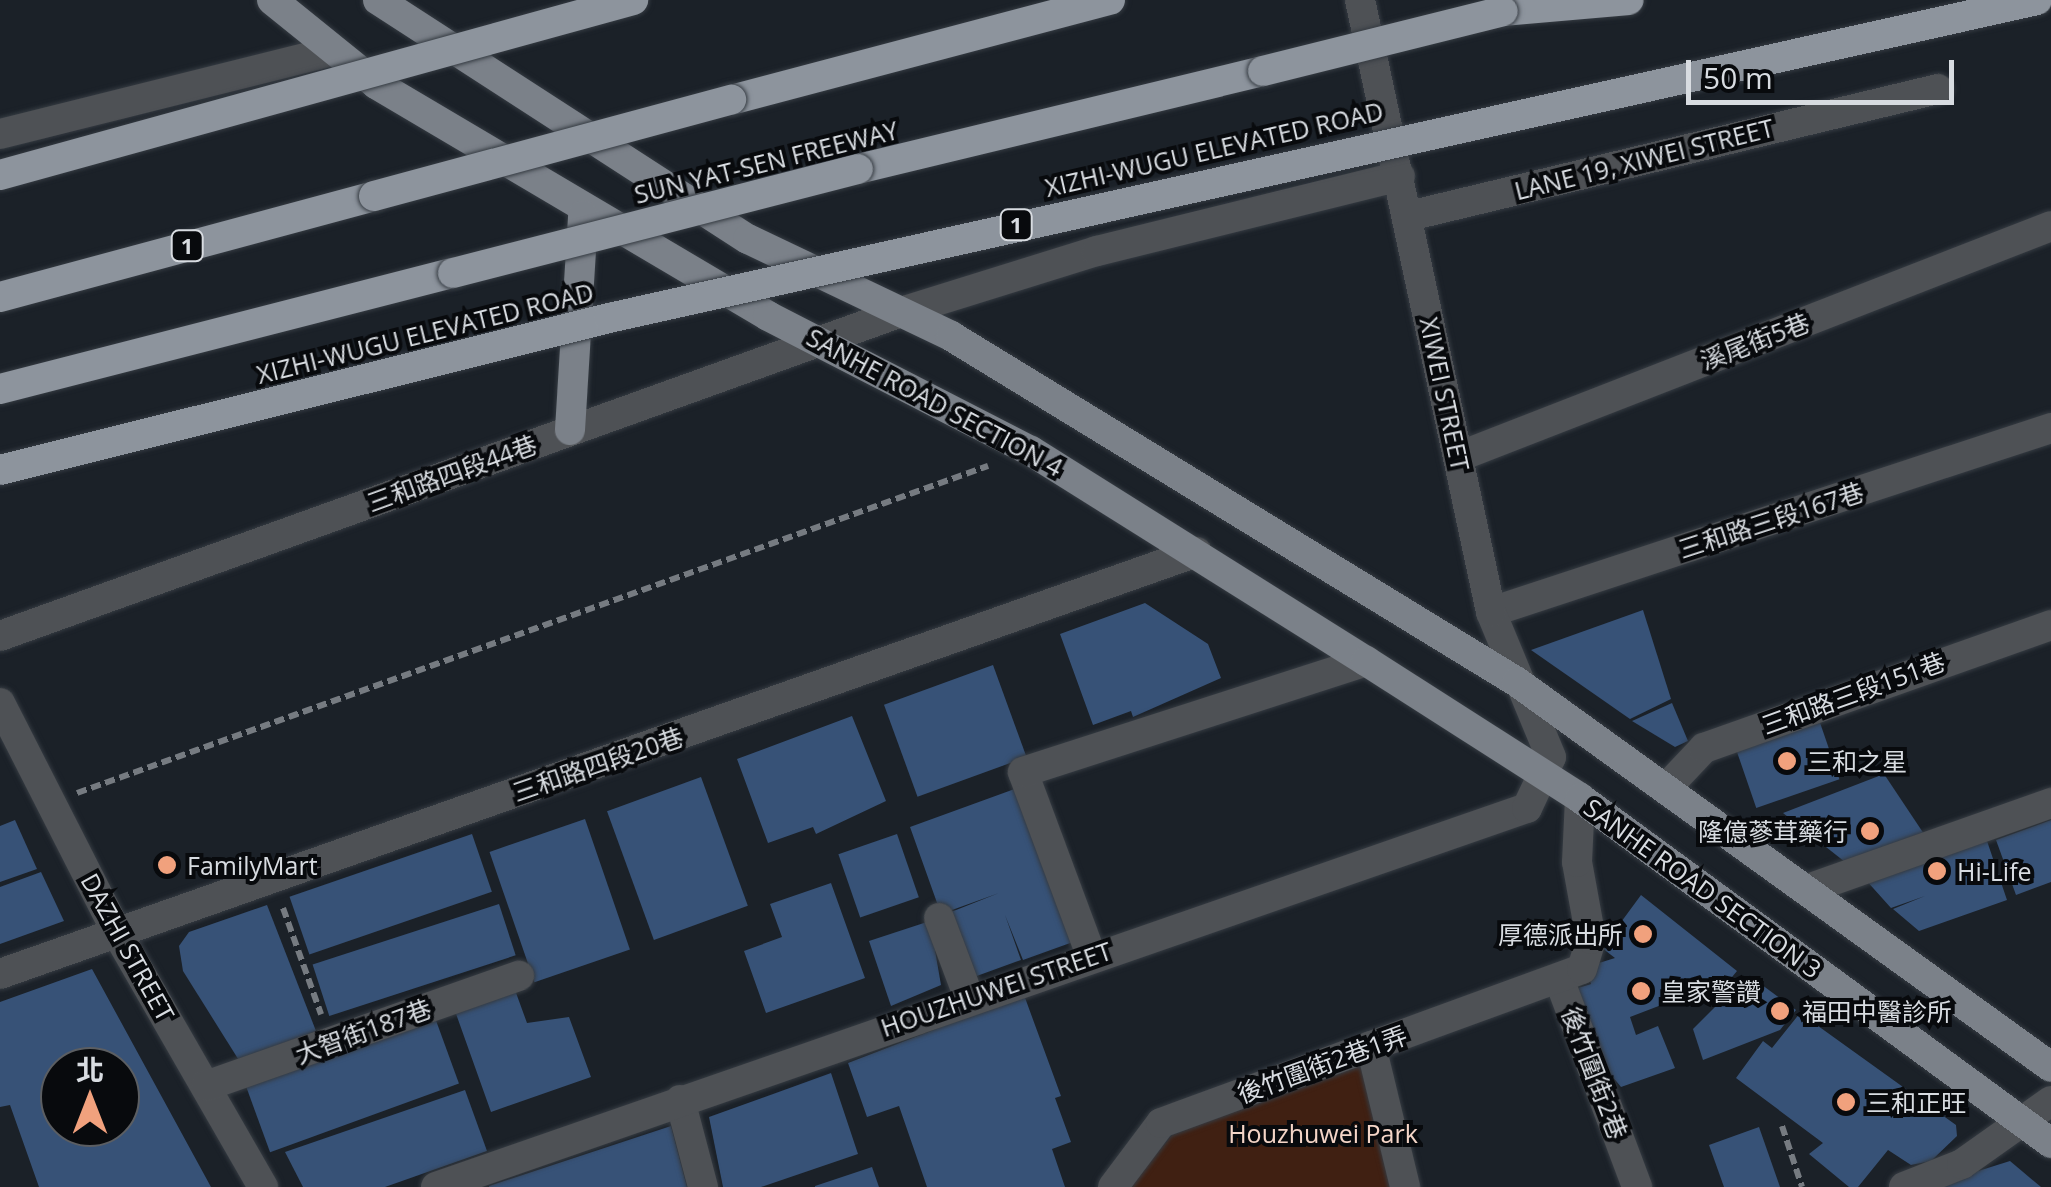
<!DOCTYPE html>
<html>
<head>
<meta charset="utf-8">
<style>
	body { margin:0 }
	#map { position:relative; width:2051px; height:1187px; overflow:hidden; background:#1b2128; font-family:"Open Sans","Noto Sans TC",sans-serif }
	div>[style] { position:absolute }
	.green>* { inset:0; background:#402012 }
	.building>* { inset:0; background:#375277; transform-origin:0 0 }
	.path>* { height:6px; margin-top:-3px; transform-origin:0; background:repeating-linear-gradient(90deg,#767b81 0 10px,transparent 0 15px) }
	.roads { filter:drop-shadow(0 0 2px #353b42) drop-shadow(0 0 2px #353b42) }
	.minor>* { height:30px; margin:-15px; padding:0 15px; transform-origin:15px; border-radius:15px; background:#4e5155 }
	.major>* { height:30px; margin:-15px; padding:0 15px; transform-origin:15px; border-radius:15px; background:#7b8189 }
	.highway>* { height:30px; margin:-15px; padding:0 15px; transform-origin:15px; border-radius:15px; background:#8d949d }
	.bridges { filter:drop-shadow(0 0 2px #353b42) drop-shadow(0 0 2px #353b42) }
	.highway-bridge>* { height:30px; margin:-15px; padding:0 15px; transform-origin:15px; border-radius:15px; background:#8d949d }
	.dots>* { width:28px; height:28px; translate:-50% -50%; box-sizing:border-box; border:5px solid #080a0d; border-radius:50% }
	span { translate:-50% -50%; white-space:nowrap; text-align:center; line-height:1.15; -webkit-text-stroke:8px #080a0d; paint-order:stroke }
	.shield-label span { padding:2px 8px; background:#080a0d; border:2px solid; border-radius:8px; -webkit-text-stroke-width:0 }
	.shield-label { font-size:22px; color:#d8dce1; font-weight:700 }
	.street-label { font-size:25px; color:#d8dce1 }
	.poi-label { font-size:25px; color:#d8dce1 }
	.left { translate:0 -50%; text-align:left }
	.right { translate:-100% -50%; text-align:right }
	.park-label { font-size:25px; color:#f4d5c7 }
	.north { position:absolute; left:40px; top:1047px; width:100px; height:100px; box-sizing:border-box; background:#080a0d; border:2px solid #5b5e62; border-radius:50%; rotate:0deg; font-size:28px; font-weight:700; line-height:40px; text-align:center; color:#d8dce1 }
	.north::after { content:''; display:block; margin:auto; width:35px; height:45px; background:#f1a17d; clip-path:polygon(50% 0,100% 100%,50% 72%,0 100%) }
	.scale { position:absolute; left:1686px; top:60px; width:268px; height:45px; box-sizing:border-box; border:5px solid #d8dce1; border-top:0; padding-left:12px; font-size:30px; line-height:35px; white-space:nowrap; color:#d8dce1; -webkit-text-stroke:8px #080a0d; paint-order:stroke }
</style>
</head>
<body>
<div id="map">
	<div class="green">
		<i style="clip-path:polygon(1362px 1061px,1390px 1187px,1129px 1187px,1172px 1135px)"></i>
	</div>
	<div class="building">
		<i style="clip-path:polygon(1145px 603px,1208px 644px,1221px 678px,1133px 717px,1131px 711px,1093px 725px,1060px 634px)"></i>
		<i style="clip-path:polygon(1643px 610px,1671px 699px,1630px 719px,1531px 650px)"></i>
		<i style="left:993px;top:665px;width:98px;height:116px;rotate:70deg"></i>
		<i style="clip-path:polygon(1672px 703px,1688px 741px,1675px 747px,1632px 721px)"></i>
		<i style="left:1817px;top:714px;width:69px;height:88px;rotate:71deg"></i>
		<i style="clip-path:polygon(852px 716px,886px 801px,816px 834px,813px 827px,768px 843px,737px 759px)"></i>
		<i style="clip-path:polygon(1884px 774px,1924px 834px,1845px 862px,1783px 813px)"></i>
		<i style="left:701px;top:777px;width:137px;height:100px;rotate:70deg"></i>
		<i style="clip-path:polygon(1023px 786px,1073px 942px,1023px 960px,1005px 915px,1021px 960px,974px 977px,951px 912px,999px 893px,941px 914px,910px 827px)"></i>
		<i style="left:585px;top:819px;width:138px;height:101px;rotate:71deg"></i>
		<i style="clip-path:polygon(15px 820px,37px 869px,0 882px,0 826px)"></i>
		<i style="clip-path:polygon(2051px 820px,2051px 882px,2016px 895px,1996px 840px)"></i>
		<i style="left:472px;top:834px;width:61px;height:193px;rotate:71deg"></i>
		<i style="left:897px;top:834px;width:67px;height:62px;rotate:71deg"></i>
		<i style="clip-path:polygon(1986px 838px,2007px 900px,1919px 931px,1893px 909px,1925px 896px,1891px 908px,1865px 879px)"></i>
		<i style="clip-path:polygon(41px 872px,64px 921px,0 944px,0 887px)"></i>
		<i style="clip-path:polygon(831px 883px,865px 978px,766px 1013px,744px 951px,782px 937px,770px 904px)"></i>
		<i style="clip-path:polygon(1641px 895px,1737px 971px,1718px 994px,1707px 986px,1695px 1001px,1677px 999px,1630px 1017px,1636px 1035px,1658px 1026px,1675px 1068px,1621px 1087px,1607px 1070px,1578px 988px,1591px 984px,1586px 967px,1615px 958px,1602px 948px)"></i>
		<i style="left:499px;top:904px;width:54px;height:196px;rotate:72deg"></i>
		<i style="clip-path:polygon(267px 905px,316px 1031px,240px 1062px,183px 971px,179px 946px,189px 932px)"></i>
		<i style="clip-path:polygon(930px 921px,941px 985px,891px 1006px,869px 941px)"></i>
		<i style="clip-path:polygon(evenodd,92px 969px,211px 1187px,39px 1187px,10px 1105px,0 1107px,0 1002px,92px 969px,60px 1067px,120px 1067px,120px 1127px,60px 1127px,60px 1067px)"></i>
		<i style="clip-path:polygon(1754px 979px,1796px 1010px,1780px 1030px,1703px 1060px,1693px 1029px,1738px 984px)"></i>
		<i style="clip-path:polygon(515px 990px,527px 1023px,569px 1017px,591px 1077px,491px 1112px,455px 1011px)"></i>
		<i style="clip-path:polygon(1024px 995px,1061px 1096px,1055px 1098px,1071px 1142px,1052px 1149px,1065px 1187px,927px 1187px,899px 1106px,867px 1117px,848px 1063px)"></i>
		<i style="clip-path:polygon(1800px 1013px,1956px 1125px,1957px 1136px,1931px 1161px,1911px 1165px,1888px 1150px,1858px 1187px,1849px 1187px,1809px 1154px,1823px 1143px,1736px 1078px,1763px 1041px,1772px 1048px)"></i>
		<i style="left:434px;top:1015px;width:73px;height:201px;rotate:70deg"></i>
		<i style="clip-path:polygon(831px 1073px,858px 1154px,761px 1187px,723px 1187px,709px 1117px)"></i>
		<i style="clip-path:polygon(465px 1090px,487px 1151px,385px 1187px,303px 1187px,285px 1152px)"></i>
		<i style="clip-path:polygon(671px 1126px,687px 1187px,489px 1187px,489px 1186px)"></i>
		<i style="clip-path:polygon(1759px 1127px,1780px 1187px,1724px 1187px,1709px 1145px)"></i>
		<i style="clip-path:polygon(2010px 1161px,2041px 1187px,1931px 1187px,1930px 1186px)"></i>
		<i style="clip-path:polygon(872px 1167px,879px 1187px,815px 1187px,815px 1186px)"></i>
	</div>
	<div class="path">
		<i style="left:77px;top:793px;width:968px;rotate:-19.75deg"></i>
		<i style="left:283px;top:908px;width:113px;rotate:70.3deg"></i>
		<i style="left:1782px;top:1126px;width:64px;rotate:71.8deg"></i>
	</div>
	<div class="roads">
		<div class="minor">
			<i style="left:0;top:134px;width:343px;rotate:-14deg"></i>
			<i style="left:1409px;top:216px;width:544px;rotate:-13.5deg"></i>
			<i style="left:1458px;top:457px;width:636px;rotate:-21.28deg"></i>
			<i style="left:1491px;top:612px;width:589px;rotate:-18.19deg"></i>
			<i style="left:0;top:636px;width:961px;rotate:-19.77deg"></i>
			<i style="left:904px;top:311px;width:202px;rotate:-17.3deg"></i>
			<i style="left:1097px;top:251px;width:312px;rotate:-13.9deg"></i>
			<i style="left:0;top:703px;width:258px;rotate:63deg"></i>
			<i style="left:117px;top:933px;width:293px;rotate:60.1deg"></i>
			<i style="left:1669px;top:785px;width:51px;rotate:-46.6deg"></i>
			<i style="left:1704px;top:748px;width:368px;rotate:-19.5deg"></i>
			<i style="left:1811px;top:888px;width:255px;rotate:-19.5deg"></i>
			<i style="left:939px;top:918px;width:85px;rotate:69.4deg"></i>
			<i style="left:1091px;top:955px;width:195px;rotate:-110.4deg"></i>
			<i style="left:1023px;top:772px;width:361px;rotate:-17.9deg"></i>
			<i style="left:0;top:974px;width:1269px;rotate:-19.42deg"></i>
			<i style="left:1559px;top:979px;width:222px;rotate:69.4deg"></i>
			<i style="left:1371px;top:1046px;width:145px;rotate:76.4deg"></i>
			<i style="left:206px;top:1086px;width:332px;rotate:-19.4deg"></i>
			<i style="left:680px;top:1100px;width:90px;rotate:75.2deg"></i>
			<i style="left:436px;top:1187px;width:1155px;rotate:-19.16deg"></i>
			<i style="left:1527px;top:808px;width:56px;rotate:-64.8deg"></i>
			<i style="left:1551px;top:757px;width:157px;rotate:-112.5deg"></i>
			<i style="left:1491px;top:612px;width:626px;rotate:-102.08deg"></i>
			<i style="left:1113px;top:1187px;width:80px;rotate:-53.1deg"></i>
			<i style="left:1161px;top:1123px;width:448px;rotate:-20.1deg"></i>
			<i style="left:1582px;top:969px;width:31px;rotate:-73deg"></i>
			<i style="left:1591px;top:939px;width:78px;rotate:-100.3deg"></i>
			<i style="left:1577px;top:862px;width:64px;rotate:-87.3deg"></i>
			<i style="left:1904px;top:1187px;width:62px;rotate:-21.6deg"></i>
			<i style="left:1962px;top:1164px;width:109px;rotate:-35.3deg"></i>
		</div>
		<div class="major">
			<i style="left:272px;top:0;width:134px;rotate:38.9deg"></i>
			<i style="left:376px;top:84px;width:456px;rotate:30.6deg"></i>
			<i style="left:768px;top:316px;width:296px;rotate:27.2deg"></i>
			<i style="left:1031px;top:451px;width:395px;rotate:32.1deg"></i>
			<i style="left:1366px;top:661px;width:254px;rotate:32.6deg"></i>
			<i style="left:1580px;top:798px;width:584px;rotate:36.22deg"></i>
			<i style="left:378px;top:0;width:440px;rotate:32.9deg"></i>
			<i style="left:748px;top:239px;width:225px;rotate:25.5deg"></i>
			<i style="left:951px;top:336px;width:663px;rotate:31.44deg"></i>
			<i style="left:1517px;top:682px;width:658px;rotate:35.79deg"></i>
			<i style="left:570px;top:430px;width:215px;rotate:-86.5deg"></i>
		</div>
		<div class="highway">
			<i style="left:1503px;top:11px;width:126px;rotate:-5deg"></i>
			<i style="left:731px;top:100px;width:392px;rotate:-14.8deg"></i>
			<i style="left:858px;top:169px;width:417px;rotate:-13.6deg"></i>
			<i style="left:0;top:297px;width:387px;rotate:-15.1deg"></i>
			<i style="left:0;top:389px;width:468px;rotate:-14.4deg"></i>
		</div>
	</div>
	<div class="bridges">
		<div class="highway-bridge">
			<i style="left:1263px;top:71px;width:247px;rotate:-14deg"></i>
			<i style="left:0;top:175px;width:657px;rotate:-15.45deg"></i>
			<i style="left:374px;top:196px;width:370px;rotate:-15.1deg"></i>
			<i style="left:453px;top:273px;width:418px;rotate:-14.4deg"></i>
			<i style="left:0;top:470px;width:628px;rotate:-14.01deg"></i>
			<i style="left:609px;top:318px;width:1463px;rotate:-12.55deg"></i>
		</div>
	</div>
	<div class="dots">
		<i style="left:1787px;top:761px;background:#f1a17d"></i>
		<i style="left:1870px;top:831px;background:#f1a17d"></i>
		<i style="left:167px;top:865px;background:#f1a17d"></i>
		<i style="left:1937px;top:871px;background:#f1a17d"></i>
		<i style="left:1643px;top:934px;background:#f1a17d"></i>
		<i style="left:1641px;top:991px;background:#f1a17d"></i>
		<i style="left:1780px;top:1011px;background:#f1a17d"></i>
		<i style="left:1846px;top:1102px;background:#f1a17d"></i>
	</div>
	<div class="shield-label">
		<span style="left:1016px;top:225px">1</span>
		<span style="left:187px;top:246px">1</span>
	</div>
	<div class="street-label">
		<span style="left:1214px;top:149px;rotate:-13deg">XIZHI-WUGU ELEVATED ROAD</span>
		<span style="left:1644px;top:159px;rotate:-14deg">LANE 19, XIWEI STREET</span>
		<span style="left:766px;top:162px;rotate:-14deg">SUN YAT-SEN FREEWAY</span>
		<span style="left:425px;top:333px;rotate:-14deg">XIZHI-WUGU ELEVATED ROAD</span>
		<span style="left:1755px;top:341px;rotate:-21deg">溪尾街5巷</span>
		<span style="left:1445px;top:394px;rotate:78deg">XIWEI STREET</span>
		<span style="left:935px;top:402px;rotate:28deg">SANHE ROAD SECTION 4</span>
		<span style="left:452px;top:473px;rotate:-20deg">三和路四段44巷</span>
		<span style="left:1771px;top:520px;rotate:-18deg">三和路三段167巷</span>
		<span style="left:1853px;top:693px;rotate:-20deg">三和路三段151巷</span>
		<span style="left:598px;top:764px;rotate:-19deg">三和路四段20巷</span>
		<span style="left:1703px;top:888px;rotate:36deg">SANHE ROAD SECTION 3</span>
		<span style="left:128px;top:947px;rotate:61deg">DAZHI STREET</span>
		<span style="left:996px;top:989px;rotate:-19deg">HOUZHUWEI STREET</span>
		<span style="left:363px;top:1031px;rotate:-20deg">大智街187巷</span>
		<span style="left:1322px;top:1064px;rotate:-20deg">後竹圍街2巷1弄</span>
		<span style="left:1595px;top:1073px;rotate:69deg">後竹圍街2巷</span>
	</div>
	<div class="poi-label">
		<span class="left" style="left:1807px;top:761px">三和之星</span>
		<span class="right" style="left:1848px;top:831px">隆億蔘茸藥行</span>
		<span class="left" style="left:187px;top:865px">FamilyMart</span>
		<span class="left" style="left:1957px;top:871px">Hi-Life</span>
		<span class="right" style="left:1623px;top:934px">厚德派出所</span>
		<span class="left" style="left:1661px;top:991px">皇家警讚</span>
		<span class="left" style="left:1802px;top:1011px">福田中醫診所</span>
		<span class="left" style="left:1866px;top:1102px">三和正旺</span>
	</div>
	<div class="park-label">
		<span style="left:1323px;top:1133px">Houzhuwei Park</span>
	</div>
	<div class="north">北</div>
	<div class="scale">50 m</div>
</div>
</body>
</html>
